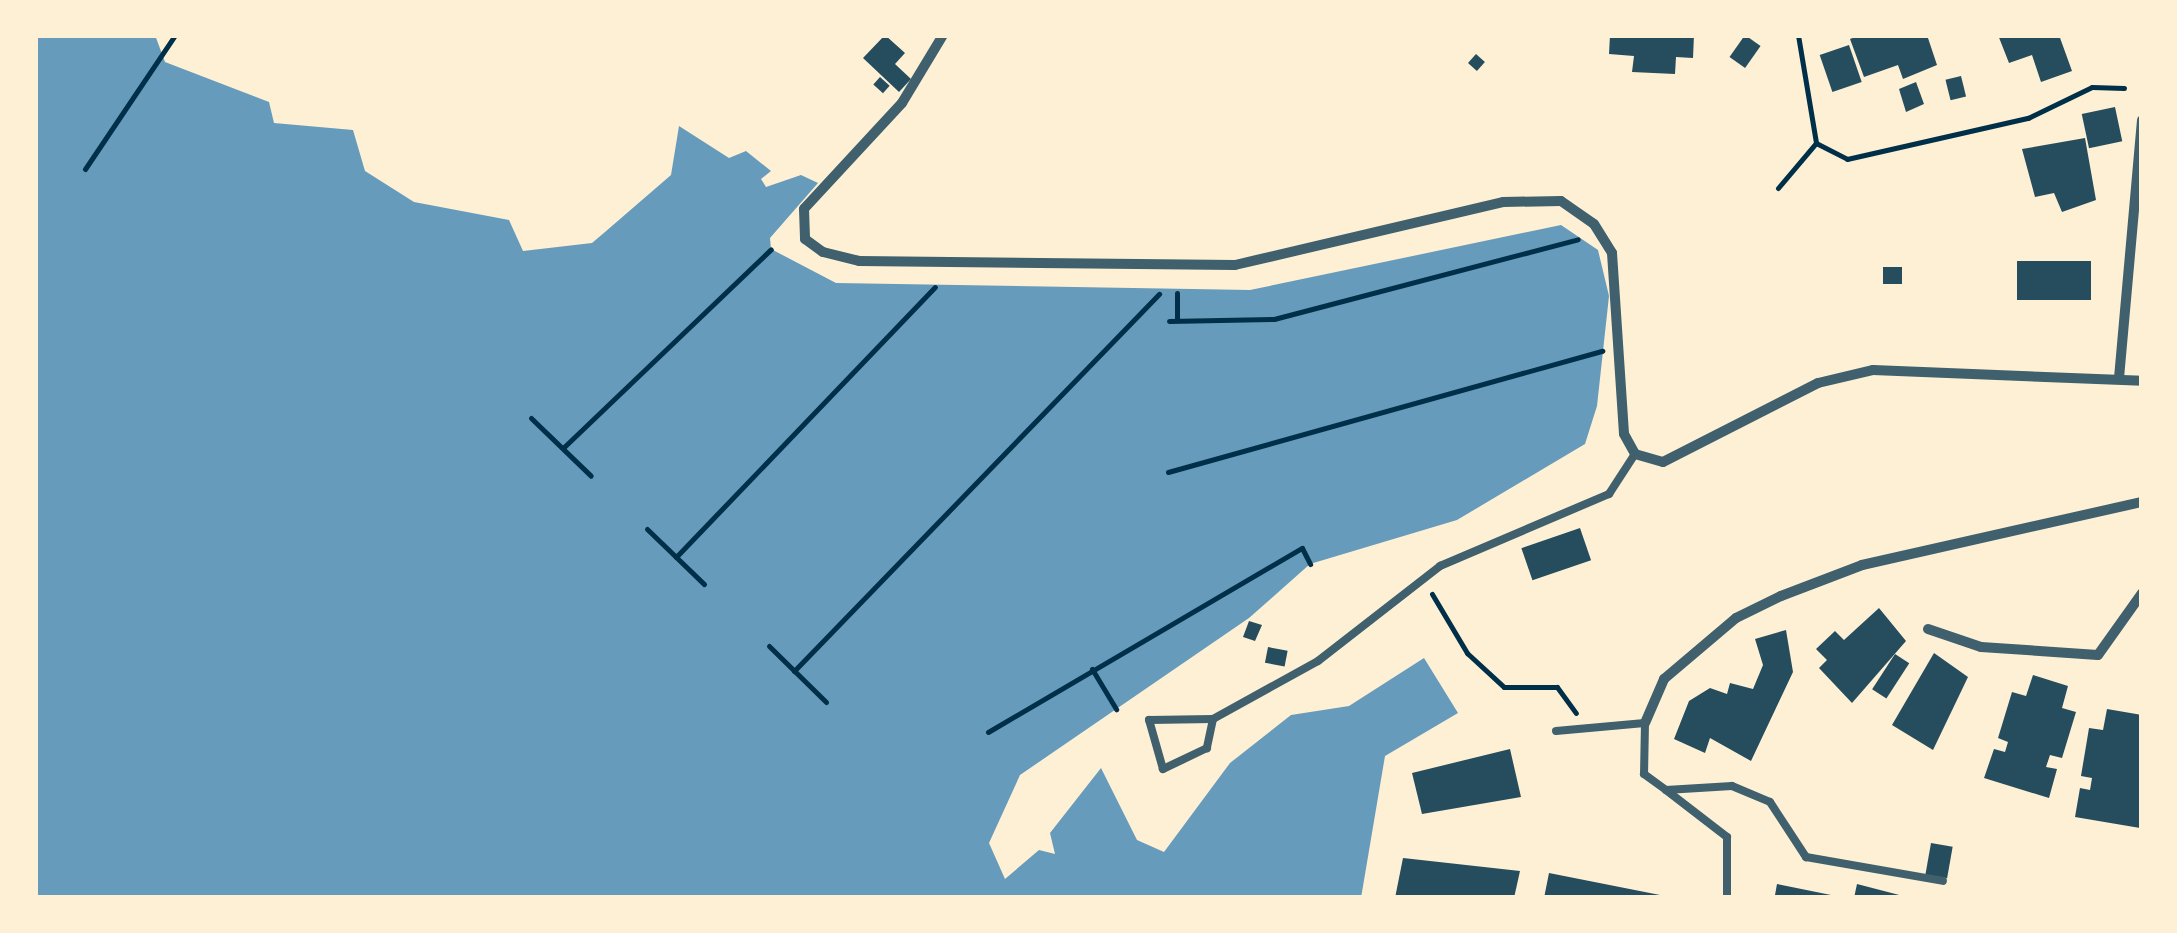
<!DOCTYPE html>
<html>
<head>
<meta charset="utf-8">
<style>
	body { margin:0 }
	#map { position:relative; width:2177px; height:933px; overflow:hidden; background:#fdf0d5; font-family:"Varela Round",sans-serif }
	div>[style] { position:absolute }
	.water>* { inset:0; background:#669bbc }
	.building>* { inset:0; background:#264d5e; transform-origin:0 0 }
	.path>* { height:5px; margin:-2.5px; padding:0 2.5px; transform-origin:2.5px; border-radius:2.5px; background:#003049 }
	.service>* { height:8px; margin:-4px; padding:0 4px; transform-origin:4px; border-radius:4px; background:#3f606c }
	.minor>* { height:10px; margin:-5px; padding:0 5px; transform-origin:5px; border-radius:5px; background:#3f606c }
	span { translate:-50% -50%; white-space:nowrap; text-align:center; line-height:1.15; -webkit-text-stroke:10px #fdf0d5; paint-order:stroke }
	.frame { position:absolute; inset:0; border:38px solid #fdf0d5; pointer-events:none }
</style>
</head>
<body>
<div id="map">
	<div class="water">
		<i style="clip-path:polygon(35px 35px,155px 35px,165px 62px,269px 102px,274px 123px,353px 130px,365px 171px,414px 202px,509px 220px,523px 251px,592px 243px,605px 232px,671px 175px,679px 126px,729px 158px,746px 151px,771px 171px,761px 179px,766px 187px,801px 175px,818px 183px,770px 238px,771px 249px,836px 283px,1250px 290px,1561px 225px,1598px 250px,1609px 296px,1597px 406px,1585px 444px,1457px 520px,1310px 564px,1249px 618px,1020px 775px,989px 843px,1005px 879px,1039px 850px,1055px 854px,1050px 833px,1101px 768px,1137px 840px,1164px 852px,1230px 763px,1291px 715px,1349px 706px,1424px 658px,1458px 713px,1385px 756px,1361px 898px,35px 898px)"></i>
	</div>
	<div class="building">
		<i style="clip-path:polygon(885px 35px,905px 53px,895px 64px,911px 79px,899px 92px,863px 58px)"></i>
		<i style="clip-path:polygon(1610px 35px,1694px 35px,1693px 58px,1676px 57px,1675px 74px,1632px 72px,1634px 56px,1609px 54px)"></i>
		<i style="left:1745px;top:35px;width:19px;height:27px;rotate:35deg"></i>
		<i style="clip-path:polygon(1860px 35px,1927px 35px,1937px 65px,1903px 79px,1898px 65px,1864px 77px,1850px 39px)"></i>
		<i style="clip-path:polygon(1998px 35px,2059px 35px,2072px 71px,2041px 82px,2032px 55px,2009px 63px)"></i>
		<i style="left:1849px;top:45px;width:39px;height:31px;rotate:71deg"></i>
		<i style="left:1476px;top:54px;width:12px;height:12px;rotate:42deg"></i>
		<i style="left:1961px;top:76px;width:21px;height:16px;rotate:76deg"></i>
		<i style="left:880px;top:77px;width:13px;height:10px;rotate:42deg"></i>
		<i style="clip-path:polygon(1916px 82px,1924px 104px,1906px 112px,1899px 89px)"></i>
		<i style="left:2115px;top:107px;width:35px;height:34px;rotate:78deg"></i>
		<i style="clip-path:polygon(2085px 138px,2096px 200px,2062px 212px,2054px 193px,2035px 197px,2022px 149px)"></i>
		<i style="left:2091px;top:261px;width:39px;height:74px;rotate:90deg"></i>
		<i style="left:1883px;top:267px;width:19px;height:17px"></i>
		<i style="left:1580px;top:528px;width:34px;height:62px;rotate:71deg"></i>
		<i style="clip-path:polygon(1879px 608px,1906px 641px,1852px 703px,1819px 668px,1827px 660px,1816px 649px,1835px 631px,1844px 640px)"></i>
		<i style="clip-path:polygon(1249px 621px,1262px 625px,1255px 641px,1243px 637px)"></i>
		<i style="clip-path:polygon(1786px 630px,1793px 672px,1751px 761px,1710px 738px,1705px 753px,1674px 739px,1689px 701px,1710px 688px,1727px 694px,1730px 683px,1753px 689px,1763px 665px,1755px 639px)"></i>
		<i style="left:1268px;top:647px;width:20px;height:16px;rotate:11deg"></i>
		<i style="clip-path:polygon(1934px 653px,1968px 677px,1933px 750px,1892px 725px)"></i>
		<i style="left:1895px;top:654px;width:17px;height:42px;rotate:33deg"></i>
		<i style="clip-path:polygon(2033px 675px,2068px 686px,2062px 708px,2076px 712px,2062px 758px,2050px 755px,2046px 767px,2057px 769px,2049px 798px,1984px 778px,1994px 749px,2005px 752px,2008px 742px,1998px 738px,2012px 692px,2026px 696px)"></i>
		<i style="clip-path:polygon(2107px 709px,2142px 715px,2140px 828px,2075px 817px,2080px 788px,2090px 790px,2092px 778px,2081px 776px,2089px 728px,2103px 730px)"></i>
		<i style="clip-path:polygon(1510px 749px,1521px 797px,1422px 814px,1412px 773px)"></i>
		<i style="left:1931px;top:843px;width:22px;height:32px;rotate:10deg"></i>
		<i style="clip-path:polygon(1403px 858px,1520px 871px,1514px 898px,1395px 898px)"></i>
		<i style="clip-path:polygon(1549px 873px,1665px 896px,1665px 898px,1544px 898px)"></i>
		<i style="clip-path:polygon(1777px 884px,1831px 895px,1830px 898px,1775px 895px)"></i>
		<i style="clip-path:polygon(1857px 884px,1907px 897px,1907px 898px,1854px 898px)"></i>
	</div>
	<div class="path">
		<i style="left:1798px;top:35px;width:109px;rotate:80.5deg"></i>
		<i style="left:85px;top:169px;width:161px;rotate:-56.1deg"></i>
		<i style="left:1778px;top:188px;width:59px;rotate:-49.8deg"></i>
		<i style="left:1816px;top:143px;width:35px;rotate:27deg"></i>
		<i style="left:1847px;top:159px;width:186px;rotate:-12.8deg"></i>
		<i style="left:2028px;top:118px;width:71px;rotate:-25.8deg"></i>
		<i style="left:2092px;top:87px;width:32px;rotate:2deg"></i>
		<i style="left:1177px;top:293px;width:27px;rotate:90deg"></i>
		<i style="left:1169px;top:321px;width:105px;rotate:-1.1deg"></i>
		<i style="left:1274px;top:319px;width:314px;rotate:-14.7deg"></i>
		<i style="left:531px;top:418px;width:83px;rotate:44deg"></i>
		<i style="left:564px;top:447px;width:286px;rotate:-43.7deg"></i>
		<i style="left:1168px;top:472px;width:451px;rotate:-15.6deg"></i>
		<i style="left:647px;top:529px;width:40px;rotate:44deg"></i>
		<i style="left:676px;top:557px;width:374px;rotate:-46.2deg"></i>
		<i style="left:676px;top:557px;width:39px;rotate:44deg"></i>
		<i style="left:1432px;top:594px;width:69px;rotate:59.3deg"></i>
		<i style="left:1467px;top:653px;width:50px;rotate:42.6deg"></i>
		<i style="left:1504px;top:687px;width:53px"></i>
		<i style="left:1557px;top:687px;width:32px;rotate:54deg"></i>
		<i style="left:769px;top:646px;width:80px;rotate:44.5deg"></i>
		<i style="left:1092px;top:669px;width:47px;rotate:59deg"></i>
		<i style="left:794px;top:671px;width:525px;rotate:-45.93deg"></i>
		<i style="left:988px;top:732px;width:364px;rotate:-30.4deg"></i>
		<i style="left:1302px;top:548px;width:18px;rotate:63deg"></i>
	</div>
	<div class="service">
		<i style="left:1213px;top:719px;width:30px;rotate:102deg"></i>
		<i style="left:1207px;top:748px;width:49px;rotate:154.5deg"></i>
		<i style="left:1163px;top:769px;width:51px;rotate:-105.9deg"></i>
		<i style="left:1149px;top:720px;width:64px;rotate:-0.9deg"></i>
		<i style="left:1213px;top:719px;width:120px;rotate:-28.9deg"></i>
		<i style="left:1318px;top:661px;width:155px;rotate:-37.9deg"></i>
		<i style="left:1440px;top:566px;width:184px;rotate:-23.1deg"></i>
		<i style="left:1609px;top:494px;width:48px;rotate:-57deg"></i>
		<i style="left:1556px;top:731px;width:89px;rotate:-5.1deg"></i>
		<i style="left:1645px;top:723px;width:51px;rotate:91.1deg"></i>
		<i style="left:1644px;top:774px;width:27px;rotate:36deg"></i>
		<i style="left:1666px;top:790px;width:66px;rotate:-3.5deg"></i>
		<i style="left:1732px;top:786px;width:41px;rotate:22.8deg"></i>
		<i style="left:1770px;top:802px;width:66px;rotate:56.8deg"></i>
		<i style="left:1806px;top:857px;width:139px;rotate:9.9deg"></i>
		<i style="left:1666px;top:790px;width:77px;rotate:37.6deg"></i>
		<i style="left:1727px;top:837px;width:61px;rotate:90deg"></i>
	</div>
	<div class="minor">
		<i style="left:943px;top:35px;width:79px;rotate:121.1deg"></i>
		<i style="left:902px;top:103px;width:144px;rotate:132.8deg"></i>
		<i style="left:804px;top:209px;width:30px;rotate:88deg"></i>
		<i style="left:805px;top:239px;width:22px;rotate:36deg"></i>
		<i style="left:823px;top:252px;width:37px;rotate:14deg"></i>
		<i style="left:859px;top:261px;width:376px;rotate:0.6deg"></i>
		<i style="left:1235px;top:265px;width:275px;rotate:-13.2deg"></i>
		<i style="left:1503px;top:202px;width:58px;rotate:-1deg"></i>
		<i style="left:1561px;top:201px;width:40px;rotate:34.9deg"></i>
		<i style="left:1594px;top:224px;width:34px;rotate:58deg"></i>
		<i style="left:1612px;top:253px;width:181px;rotate:86.2deg"></i>
		<i style="left:1624px;top:434px;width:23px;rotate:61deg"></i>
		<i style="left:1635px;top:454px;width:29px;rotate:16deg"></i>
		<i style="left:1663px;top:462px;width:174px;rotate:-27deg"></i>
		<i style="left:1818px;top:383px;width:57px;rotate:-13.3deg"></i>
		<i style="left:1873px;top:370px;width:269px;rotate:2.3deg"></i>
		<i style="left:2119px;top:378px;width:259px;rotate:-84.9deg"></i>
		<i style="left:1928px;top:629px;width:56px;rotate:18.8deg"></i>
		<i style="left:1981px;top:647px;width:117px;rotate:3.9deg"></i>
		<i style="left:2098px;top:655px;width:76px;rotate:-54.6deg"></i>
		<i style="left:1645px;top:723px;width:48px;rotate:-66.6deg"></i>
		<i style="left:1664px;top:679px;width:94px;rotate:-40.3deg"></i>
		<i style="left:1736px;top:618px;width:50px;rotate:-26.1deg"></i>
		<i style="left:1781px;top:596px;width:87px;rotate:-20.9deg"></i>
		<i style="left:1862px;top:565px;width:287px;rotate:-12.7deg"></i>
	</div>
	<div class="frame"></div>
</div>
</body>
</html>
